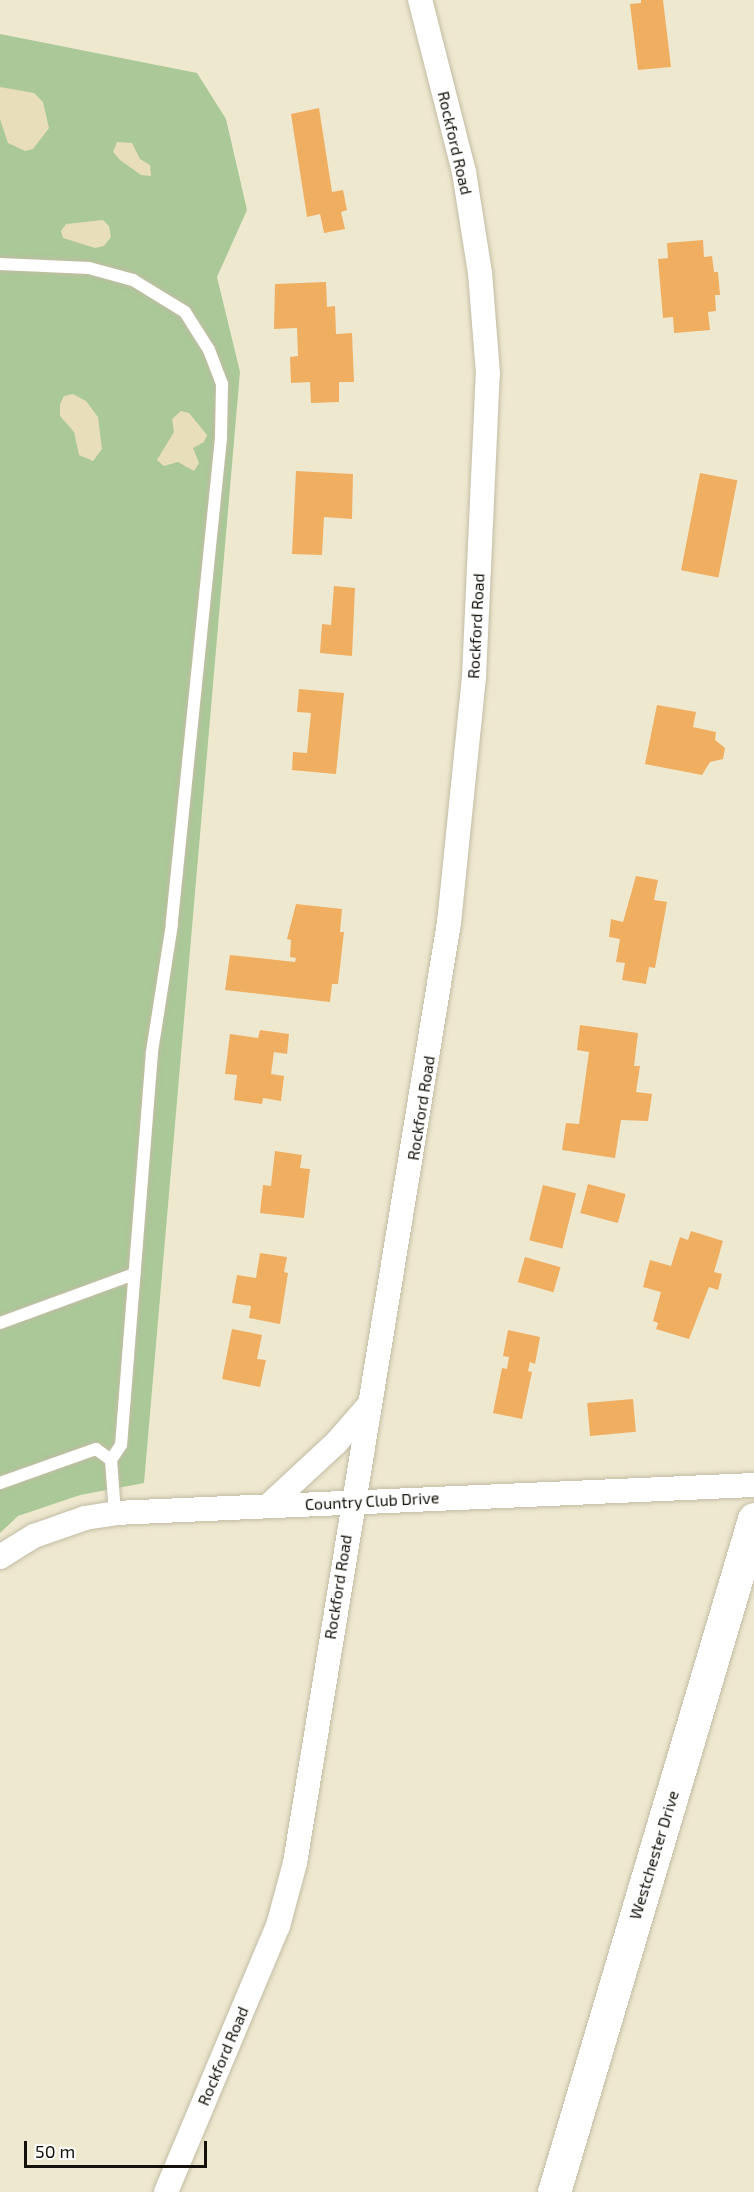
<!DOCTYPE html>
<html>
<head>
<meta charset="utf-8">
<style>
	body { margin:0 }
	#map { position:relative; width:754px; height:2192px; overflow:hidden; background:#eee8cf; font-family:"Exo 2",sans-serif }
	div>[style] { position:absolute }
	.green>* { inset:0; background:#aac898 }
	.sand>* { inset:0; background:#e8deb9 }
	.building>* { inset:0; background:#f0ae61; transform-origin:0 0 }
	.roads { filter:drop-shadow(0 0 2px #c2bca4) drop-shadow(0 0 2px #c2bca4) }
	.service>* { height:12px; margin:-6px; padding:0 6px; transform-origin:6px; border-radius:6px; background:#fff }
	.minor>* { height:24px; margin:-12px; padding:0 12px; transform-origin:12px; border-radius:12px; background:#fff }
	.primary>* { height:33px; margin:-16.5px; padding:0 16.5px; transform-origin:16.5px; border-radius:16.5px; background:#fff }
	span { translate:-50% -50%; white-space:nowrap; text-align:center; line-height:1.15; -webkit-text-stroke:4.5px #fff; paint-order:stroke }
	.street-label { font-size:16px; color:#131109 }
	.scale { position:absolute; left:24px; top:2141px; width:183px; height:27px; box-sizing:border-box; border:3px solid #131109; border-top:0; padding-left:8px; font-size:18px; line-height:21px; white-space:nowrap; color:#131109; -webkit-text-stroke:4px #fff; paint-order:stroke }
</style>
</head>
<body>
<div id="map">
	<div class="green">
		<i style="clip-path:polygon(0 34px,197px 73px,226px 119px,247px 210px,217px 277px,240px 372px,144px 1483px,80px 1495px,18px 1516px,0 1533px)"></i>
	</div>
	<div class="sand">
		<i style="clip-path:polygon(0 87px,34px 93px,43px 102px,49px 128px,33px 149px,25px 151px,8px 143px,0 119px)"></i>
		<i style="clip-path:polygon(117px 142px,132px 143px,140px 159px,150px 165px,151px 176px,141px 175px,120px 160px,113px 152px)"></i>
		<i style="clip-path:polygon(103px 220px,109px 226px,111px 237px,104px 246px,95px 248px,63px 238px,61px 231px,66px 224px)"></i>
		<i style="clip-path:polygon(73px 394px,86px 401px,98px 417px,102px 449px,93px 461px,79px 455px,74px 432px,60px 416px,60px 404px,64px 396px)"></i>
		<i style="clip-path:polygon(181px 411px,189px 413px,207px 435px,204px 442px,193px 448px,199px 463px,194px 471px,178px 462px,164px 466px,157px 460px,174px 432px,172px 419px)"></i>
	</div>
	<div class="building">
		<i style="clip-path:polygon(641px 0,663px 0,671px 67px,638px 70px,630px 4px,641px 3px)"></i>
		<i style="clip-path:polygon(319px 108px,332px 192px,343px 190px,347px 210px,341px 212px,345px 229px,324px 233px,320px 214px,307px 217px,291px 114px)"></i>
		<i style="clip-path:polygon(703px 240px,704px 257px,712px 256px,714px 272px,718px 272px,720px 295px,715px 295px,716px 311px,708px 312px,710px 330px,674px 333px,673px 317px,663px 318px,658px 259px,668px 258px,667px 243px)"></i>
		<i style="clip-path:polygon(326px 282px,327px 307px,335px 306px,336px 334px,352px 333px,354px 382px,339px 382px,339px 402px,311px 403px,310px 382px,291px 383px,290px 357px,298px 356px,297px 328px,274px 329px,275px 284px)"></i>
		<i style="clip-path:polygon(296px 471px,353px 474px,352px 519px,324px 517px,322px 555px,292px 554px)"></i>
		<i style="left:700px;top:473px;width:38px;height:99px;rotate:11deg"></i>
		<i style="clip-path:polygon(334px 586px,355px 588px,352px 656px,320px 653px,322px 624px,331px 625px)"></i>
		<i style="clip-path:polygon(299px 689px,344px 693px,336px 774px,292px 770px,293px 752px,307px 753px,311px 713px,297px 712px)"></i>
		<i style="clip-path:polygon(657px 705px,696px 712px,693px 727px,716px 732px,715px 740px,725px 748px,723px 759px,710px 762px,702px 775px,645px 764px)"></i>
		<i style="clip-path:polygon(636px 876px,658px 880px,654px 900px,667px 902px,655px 968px,649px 967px,646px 984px,622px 980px,625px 963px,616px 962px,620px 939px,609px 937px,611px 919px,623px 922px)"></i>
		<i style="clip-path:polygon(296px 904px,342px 909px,340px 932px,344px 932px,338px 984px,332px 984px,330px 1002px,225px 990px,230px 955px,295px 962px,296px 958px,290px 957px,291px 940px,287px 939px)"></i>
		<i style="clip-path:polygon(580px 1025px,638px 1033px,634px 1066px,640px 1066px,636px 1092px,652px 1094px,648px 1121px,621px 1120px,615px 1158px,562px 1150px,566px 1123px,579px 1124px,589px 1052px,577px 1050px)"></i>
		<i style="clip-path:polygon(260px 1030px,289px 1034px,287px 1054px,274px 1052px,271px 1074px,284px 1076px,281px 1101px,263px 1098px,262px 1104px,234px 1100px,237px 1075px,225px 1074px,230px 1034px,258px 1038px)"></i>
		<i style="clip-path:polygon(275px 1151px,302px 1155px,300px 1168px,310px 1169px,304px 1218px,260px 1213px,263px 1185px,271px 1186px)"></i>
		<i style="left:588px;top:1184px;width:39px;height:30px;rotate:15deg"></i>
		<i style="left:543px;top:1185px;width:34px;height:57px;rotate:14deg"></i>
		<i style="clip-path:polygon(691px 1231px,723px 1241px,714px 1272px,722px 1274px,718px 1290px,709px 1287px,689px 1339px,656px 1329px,658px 1323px,653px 1321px,661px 1292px,643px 1287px,650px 1260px,671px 1266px,680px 1237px,688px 1240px)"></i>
		<i style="clip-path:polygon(260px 1253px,287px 1257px,284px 1272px,288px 1273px,280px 1324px,249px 1318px,251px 1306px,232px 1303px,237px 1275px,256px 1278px)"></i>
		<i style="left:525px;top:1257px;width:37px;height:26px;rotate:16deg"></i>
		<i style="clip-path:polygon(232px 1329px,262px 1335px,257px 1359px,266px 1360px,260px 1387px,222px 1379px)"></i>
		<i style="clip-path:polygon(508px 1330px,540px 1337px,535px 1364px,530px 1362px,528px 1371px,532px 1372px,522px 1419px,493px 1413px,502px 1368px,507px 1369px,509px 1357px,503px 1356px)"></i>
		<i style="left:633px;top:1399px;width:33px;height:46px;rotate:85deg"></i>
	</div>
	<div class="roads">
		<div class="service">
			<i style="left:0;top:264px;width:89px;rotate:2.6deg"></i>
			<i style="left:89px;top:268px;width:46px;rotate:15.3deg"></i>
			<i style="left:133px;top:280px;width:61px;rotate:31.6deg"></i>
			<i style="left:185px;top:312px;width:45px;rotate:57.7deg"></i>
			<i style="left:209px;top:350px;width:36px;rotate:69deg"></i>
			<i style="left:222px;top:384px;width:54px;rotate:91.1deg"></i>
			<i style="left:221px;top:438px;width:488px;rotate:95.8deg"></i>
			<i style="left:172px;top:924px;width:130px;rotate:98.9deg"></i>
			<i style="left:152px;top:1052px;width:394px;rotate:94.5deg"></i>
			<i style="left:121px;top:1445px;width:18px;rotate:124deg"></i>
			<i style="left:0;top:1323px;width:143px;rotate:-20.1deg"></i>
			<i style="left:0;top:1483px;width:102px;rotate:-19.5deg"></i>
			<i style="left:96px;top:1449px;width:19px;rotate:36deg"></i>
			<i style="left:111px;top:1460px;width:53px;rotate:85.7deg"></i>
		</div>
		<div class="minor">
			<i style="left:268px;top:1506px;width:93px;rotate:-42.8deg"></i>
			<i style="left:336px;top:1443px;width:50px;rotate:-49deg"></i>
			<i style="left:0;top:1557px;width:40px;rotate:-32deg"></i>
			<i style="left:34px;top:1536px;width:54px;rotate:-19.4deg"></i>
			<i style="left:85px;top:1518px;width:30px;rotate:-9deg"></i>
			<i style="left:115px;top:1513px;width:640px;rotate:-2.51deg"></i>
			<i style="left:166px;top:2192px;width:289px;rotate:-67.2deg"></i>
			<i style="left:278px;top:1926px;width:65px;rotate:-74.9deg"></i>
			<i style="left:295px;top:1863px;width:953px;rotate:-80.7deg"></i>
			<i style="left:449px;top:923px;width:247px;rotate:-84.2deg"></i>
			<i style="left:474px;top:677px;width:303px;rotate:-87.4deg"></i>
			<i style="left:488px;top:374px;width:101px;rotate:-94.5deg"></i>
			<i style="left:480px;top:273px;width:102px;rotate:-99deg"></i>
			<i style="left:464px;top:172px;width:178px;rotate:-104.3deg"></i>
		</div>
		<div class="primary">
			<i style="left:554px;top:2192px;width:702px;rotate:-73.45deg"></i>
		</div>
	</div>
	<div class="street-label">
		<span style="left:455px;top:143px;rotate:77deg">Rockford Road</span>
		<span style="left:476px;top:626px;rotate:-87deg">Rockford Road</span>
		<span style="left:421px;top:1108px;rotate:-81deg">Rockford Road</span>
		<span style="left:372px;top:1501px;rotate:-3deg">Country Club Drive</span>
		<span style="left:338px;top:1587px;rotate:-81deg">Rockford Road</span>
		<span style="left:654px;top:1855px;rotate:-73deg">Westchester Drive</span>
		<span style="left:223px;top:2056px;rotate:-67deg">Rockford Road</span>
	</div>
	<div class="scale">50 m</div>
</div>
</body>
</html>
